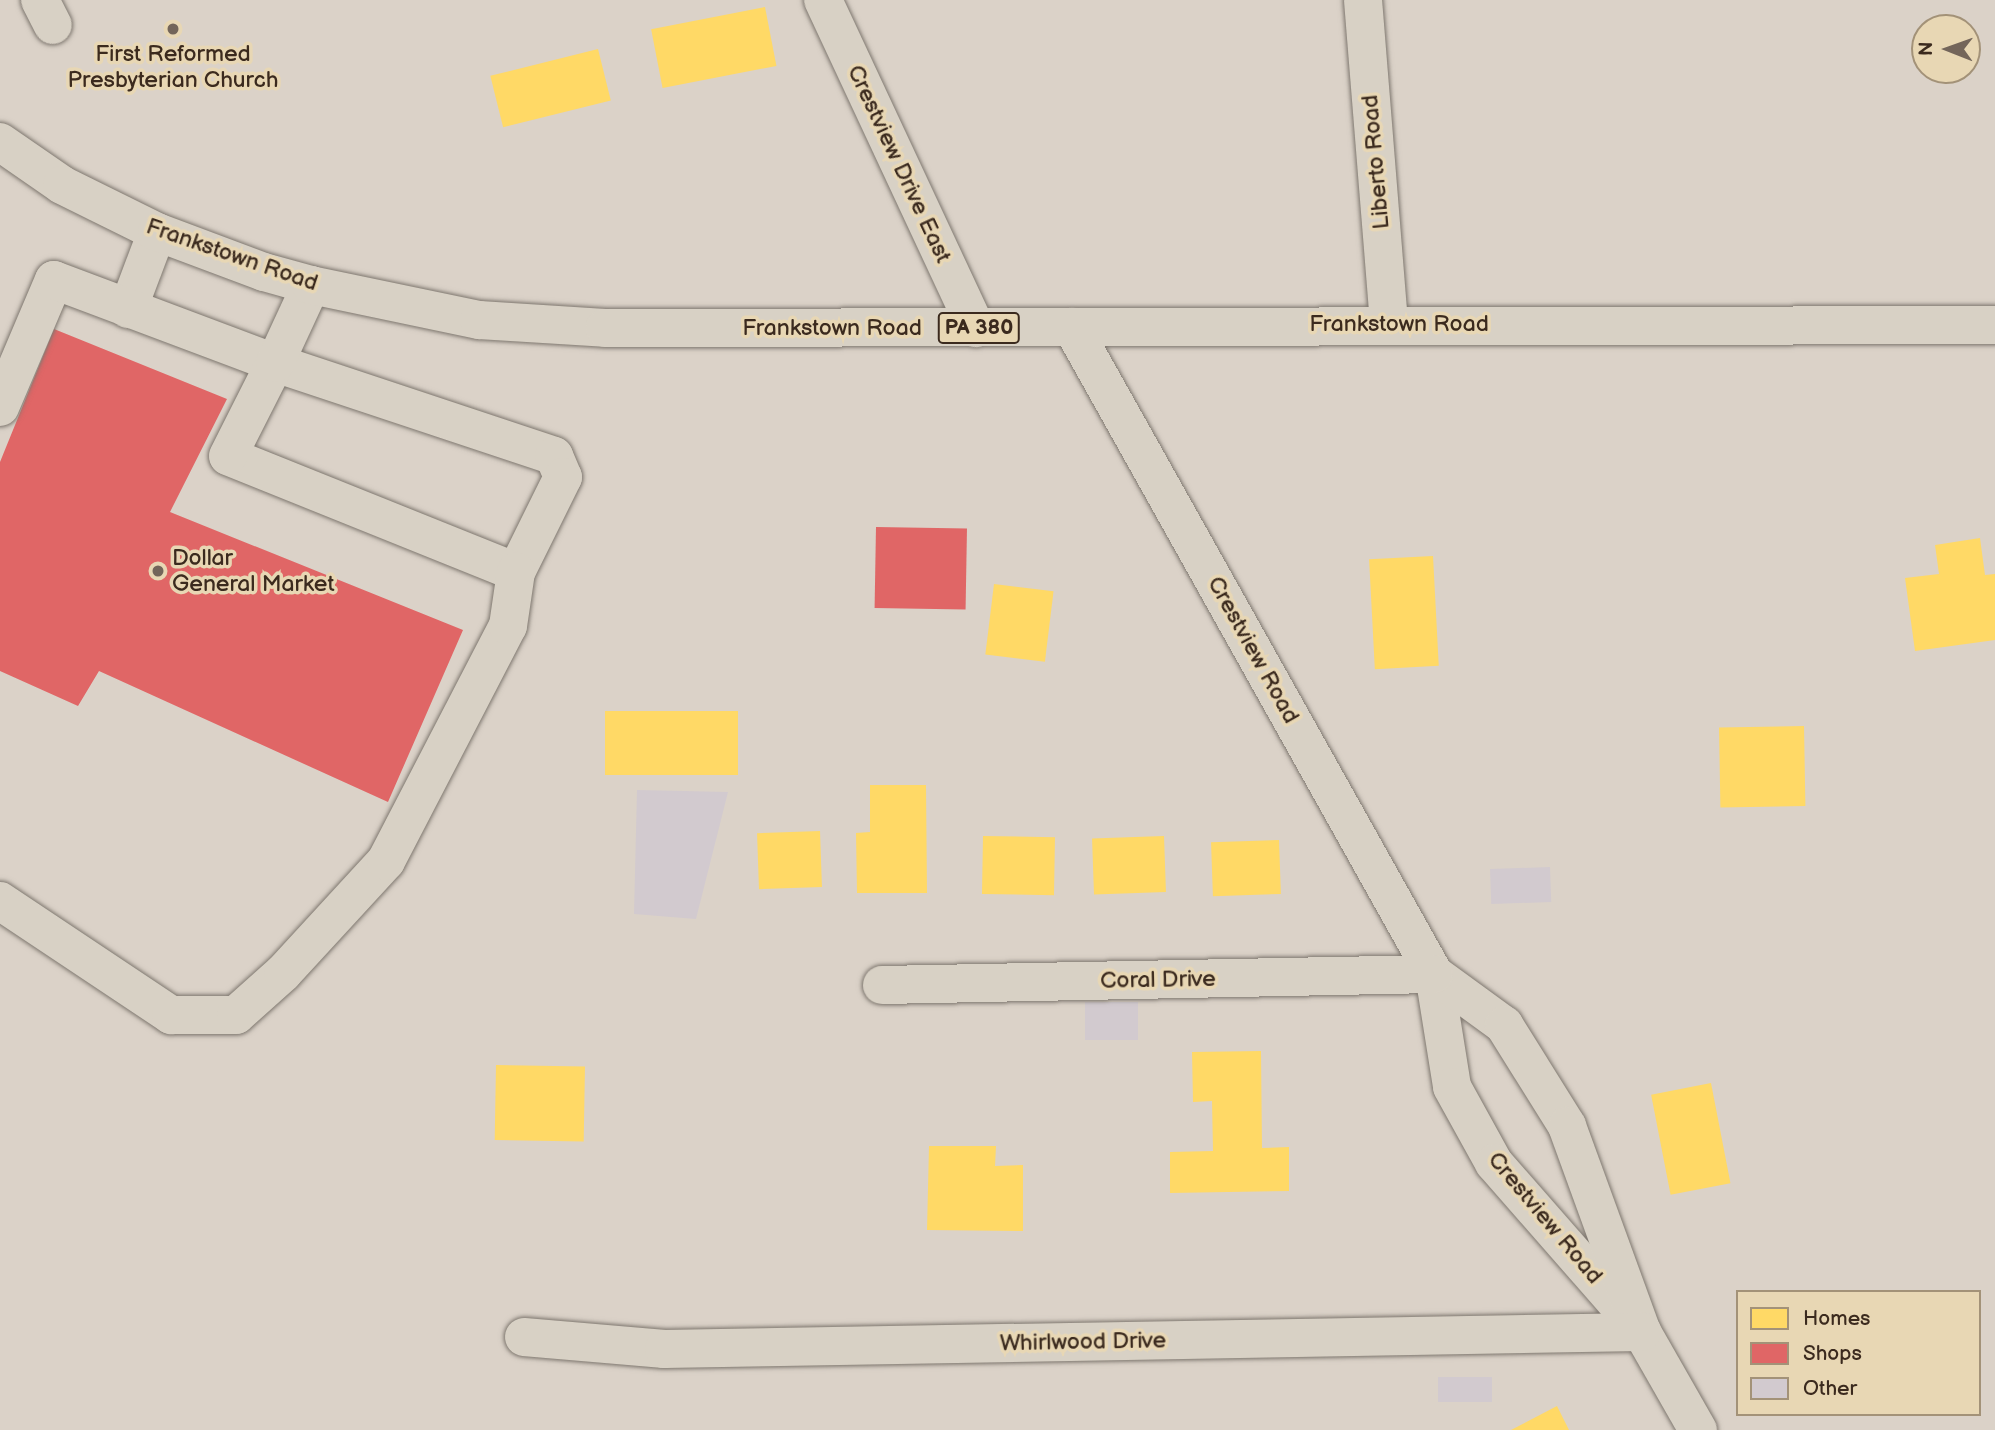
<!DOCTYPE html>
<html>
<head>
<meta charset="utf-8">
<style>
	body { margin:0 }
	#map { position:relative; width:1995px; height:1430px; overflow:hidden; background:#dbd2c8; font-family:"Balsamiq Sans",sans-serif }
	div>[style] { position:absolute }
	.homes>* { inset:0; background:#ffd966; transform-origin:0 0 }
	.shops>* { inset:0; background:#e06666; transform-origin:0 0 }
	.building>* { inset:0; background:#d2cacf; transform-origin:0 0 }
	.roads { filter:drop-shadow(0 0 2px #7e776f) drop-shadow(0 0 2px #7e776f) }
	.minor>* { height:38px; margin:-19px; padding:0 19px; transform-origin:19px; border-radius:19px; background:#d8d1c5 }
	.major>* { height:38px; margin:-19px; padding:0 19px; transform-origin:19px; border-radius:19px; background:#d8d1c5 }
	.dots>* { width:19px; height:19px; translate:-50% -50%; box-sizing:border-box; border:4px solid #e8d7b4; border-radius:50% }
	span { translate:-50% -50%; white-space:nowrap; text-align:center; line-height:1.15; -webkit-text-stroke:7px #e8d7b4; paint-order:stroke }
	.shield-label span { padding:2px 5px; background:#e8d7b4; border:2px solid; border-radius:5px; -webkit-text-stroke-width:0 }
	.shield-label { font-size:21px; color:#3b2a1e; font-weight:700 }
	.poi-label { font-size:23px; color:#3b2a1e }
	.left { translate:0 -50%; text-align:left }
	.street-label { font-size:23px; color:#3b2a1e }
	.legend { position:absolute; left:1736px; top:1290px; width:245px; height:126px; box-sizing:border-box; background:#e8d7b4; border:2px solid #a39278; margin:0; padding:9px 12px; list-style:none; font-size:21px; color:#3b2a1e }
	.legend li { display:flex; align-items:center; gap:14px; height:35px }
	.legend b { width:35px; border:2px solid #a39278 }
	.north { position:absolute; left:1911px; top:14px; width:70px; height:70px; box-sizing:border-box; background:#e8d7b4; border:2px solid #a39278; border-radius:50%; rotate:271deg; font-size:19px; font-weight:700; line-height:28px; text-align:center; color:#3b2a1e }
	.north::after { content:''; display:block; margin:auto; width:24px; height:32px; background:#73655a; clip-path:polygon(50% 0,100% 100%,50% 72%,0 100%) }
</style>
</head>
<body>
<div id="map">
	<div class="homes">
		<i style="left:765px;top:7px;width:60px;height:116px;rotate:79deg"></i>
		<i style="left:598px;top:49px;width:53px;height:111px;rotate:76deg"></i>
		<i style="clip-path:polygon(1980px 538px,1985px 575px,1995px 574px,1995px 640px,1915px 651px,1905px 578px,1939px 574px,1935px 545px)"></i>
		<i style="left:1433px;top:556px;width:110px;height:64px;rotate:87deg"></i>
		<i style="left:994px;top:584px;width:60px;height:71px;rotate:7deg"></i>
		<i style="left:605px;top:711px;width:133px;height:64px"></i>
		<i style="left:1804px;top:726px;width:80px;height:85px;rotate:89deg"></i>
		<i style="clip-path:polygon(870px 785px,926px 785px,927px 893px,857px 893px,856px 833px,870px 832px)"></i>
		<i style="left:820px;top:831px;width:56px;height:63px;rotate:88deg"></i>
		<i style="left:983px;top:836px;width:72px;height:58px;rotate:1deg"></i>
		<i style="left:1164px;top:836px;width:56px;height:72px;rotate:88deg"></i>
		<i style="left:1279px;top:840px;width:54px;height:68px;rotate:88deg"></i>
		<i style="clip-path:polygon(1261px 1051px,1262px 1148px,1289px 1147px,1289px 1191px,1170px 1193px,1170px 1152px,1213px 1151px,1212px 1101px,1193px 1102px,1192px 1052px)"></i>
		<i style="left:496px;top:1065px;width:89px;height:75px;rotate:1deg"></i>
		<i style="left:1711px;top:1083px;width:102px;height:61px;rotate:79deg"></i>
		<i style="clip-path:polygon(929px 1146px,996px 1146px,995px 1166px,1023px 1165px,1023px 1231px,927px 1230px)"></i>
		<i style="clip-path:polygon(1557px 1406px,1569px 1430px,1511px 1430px)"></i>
	</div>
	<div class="shops">
		<i style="clip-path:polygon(54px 329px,227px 399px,170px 512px,463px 630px,388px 802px,99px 671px,78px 706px,0 671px,0 462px)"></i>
		<i style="left:876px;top:527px;width:91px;height:81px;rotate:1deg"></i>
	</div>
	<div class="building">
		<i style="clip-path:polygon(637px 790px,728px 792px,696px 919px,634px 914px)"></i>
		<i style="left:1550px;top:867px;width:35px;height:60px;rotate:88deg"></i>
		<i style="left:1138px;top:1002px;width:38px;height:53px;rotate:90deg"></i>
		<i style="left:1438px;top:1377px;width:54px;height:25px"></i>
	</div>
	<div class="roads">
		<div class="minor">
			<i style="left:40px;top:0;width:28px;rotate:63deg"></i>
			<i style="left:823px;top:0;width:362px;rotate:65deg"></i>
			<i style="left:1363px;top:0;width:325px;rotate:85.4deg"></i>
			<i style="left:128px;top:309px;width:82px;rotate:-69.4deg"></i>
			<i style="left:1072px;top:327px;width:741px;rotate:60.77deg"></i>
			<i style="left:1434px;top:974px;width:114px;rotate:80.9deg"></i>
			<i style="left:1452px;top:1087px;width:87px;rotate:61.1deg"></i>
			<i style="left:1494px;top:1163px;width:225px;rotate:48.8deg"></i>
			<i style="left:0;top:407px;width:138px;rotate:-67deg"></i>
			<i style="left:54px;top:280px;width:236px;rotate:20.6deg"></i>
			<i style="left:275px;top:363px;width:294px;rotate:18.4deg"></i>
			<i style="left:554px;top:456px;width:23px;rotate:67deg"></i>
			<i style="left:563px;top:477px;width:106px;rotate:116.3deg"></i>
			<i style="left:516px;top:572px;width:310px;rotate:-158.1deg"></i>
			<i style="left:228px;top:456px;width:104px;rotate:-63.2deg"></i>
			<i style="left:275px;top:363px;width:86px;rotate:-65.2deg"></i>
			<i style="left:0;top:901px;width:206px;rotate:33.7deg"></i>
			<i style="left:171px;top:1015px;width:65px"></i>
			<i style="left:236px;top:1015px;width:63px;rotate:-41.8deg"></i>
			<i style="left:283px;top:973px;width:152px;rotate:-47.4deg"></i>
			<i style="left:386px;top:861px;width:265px;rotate:-62.6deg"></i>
			<i style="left:508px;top:626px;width:55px;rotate:-81.6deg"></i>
			<i style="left:1434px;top:974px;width:87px;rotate:36.1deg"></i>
			<i style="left:1504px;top:1025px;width:119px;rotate:58deg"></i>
			<i style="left:1567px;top:1126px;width:219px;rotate:70deg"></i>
			<i style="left:1642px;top:1332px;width:113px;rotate:60.3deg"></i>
			<i style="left:882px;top:985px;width:552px;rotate:-1.14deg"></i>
			<i style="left:524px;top:1337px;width:141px;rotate:4.9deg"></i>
			<i style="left:664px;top:1349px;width:978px;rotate:-1deg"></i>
		</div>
		<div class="major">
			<i style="left:0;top:142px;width:75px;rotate:34.7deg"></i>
			<i style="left:62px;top:185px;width:106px;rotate:26.3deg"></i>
			<i style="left:157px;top:232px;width:114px;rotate:20.5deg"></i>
			<i style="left:264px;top:272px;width:49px;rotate:15.5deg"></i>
			<i style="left:311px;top:285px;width:172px;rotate:11.8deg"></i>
			<i style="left:479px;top:320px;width:126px;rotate:3.6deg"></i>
			<i style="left:605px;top:328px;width:1390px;rotate:-0.12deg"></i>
		</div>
	</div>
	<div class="dots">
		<i style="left:173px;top:29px;background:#73655a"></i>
		<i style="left:158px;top:571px;background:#73655a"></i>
	</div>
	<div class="shield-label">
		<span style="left:979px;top:328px">PA 380</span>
	</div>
	<div class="poi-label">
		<span style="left:173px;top:67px">First Reformed<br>Presbyterian Church</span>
		<span class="left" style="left:172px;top:571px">Dollar<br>General Market</span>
	</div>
	<div class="street-label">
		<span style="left:1376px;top:162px;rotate:-95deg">Liberto Road</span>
		<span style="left:899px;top:164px;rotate:65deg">Crestview Drive East</span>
		<span style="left:232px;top:255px;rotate:19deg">Frankstown Road</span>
		<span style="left:1399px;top:324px">Frankstown Road</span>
		<span style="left:832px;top:328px">Frankstown Road</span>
		<span style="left:1253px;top:650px;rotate:61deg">Crestview Road</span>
		<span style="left:1158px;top:980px;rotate:-1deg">Coral Drive</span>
		<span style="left:1545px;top:1218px;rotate:50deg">Crestview Road</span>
		<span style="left:1083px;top:1342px;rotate:-1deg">Whirlwood Drive</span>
	</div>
	<ul class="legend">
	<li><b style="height:19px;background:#ffd966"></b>Homes</li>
	<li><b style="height:19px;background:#e06666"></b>Shops</li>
	<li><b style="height:19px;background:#d2cacf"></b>Other</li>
	</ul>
	<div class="north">N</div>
</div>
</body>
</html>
